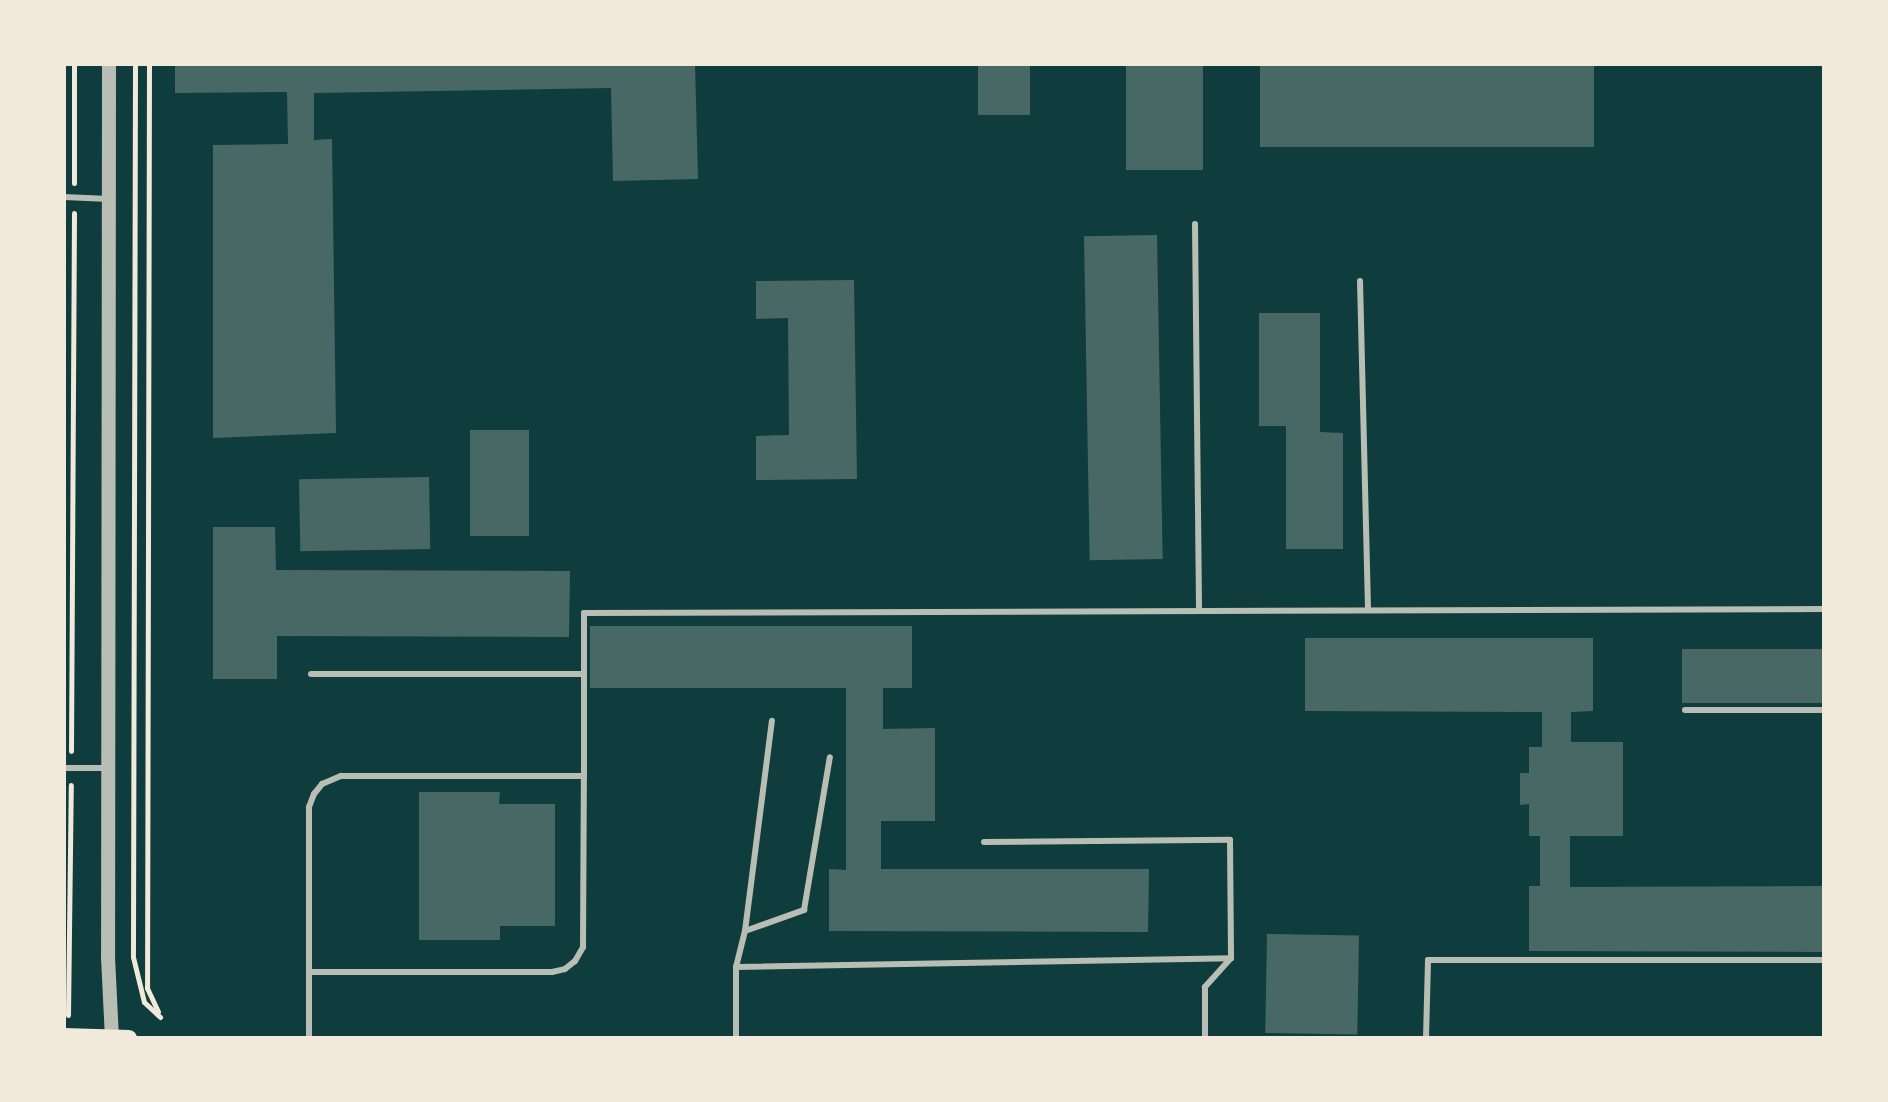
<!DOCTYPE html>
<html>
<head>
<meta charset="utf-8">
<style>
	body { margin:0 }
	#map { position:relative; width:1888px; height:1102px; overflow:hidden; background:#0f3d3e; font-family:"Sofia Sans Condensed",sans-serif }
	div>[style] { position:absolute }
	.building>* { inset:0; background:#486865; transform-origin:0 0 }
	.path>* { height:5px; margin:-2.5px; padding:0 2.5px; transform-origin:2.5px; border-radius:2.5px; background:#f1e9da }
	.service>* { height:6px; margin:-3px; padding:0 3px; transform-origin:3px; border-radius:3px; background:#b8beb3 }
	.tertiary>* { height:14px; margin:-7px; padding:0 7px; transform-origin:7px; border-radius:7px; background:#b8beb3 }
	.secondary>* { height:16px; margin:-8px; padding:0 8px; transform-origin:8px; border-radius:8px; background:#f1e9da }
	span { translate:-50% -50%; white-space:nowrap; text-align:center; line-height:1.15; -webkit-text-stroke:6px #f1e9da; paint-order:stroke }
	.frame { position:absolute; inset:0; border:66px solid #f1e9da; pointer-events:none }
</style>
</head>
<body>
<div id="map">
	<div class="building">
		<i style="clip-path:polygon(175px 64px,695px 64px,698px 179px,613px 181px,611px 88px,314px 93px,314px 140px,332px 139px,336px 433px,213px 438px,213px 145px,288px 144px,287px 92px,175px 93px)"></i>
		<i style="left:978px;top:64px;width:52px;height:51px"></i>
		<i style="left:1126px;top:64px;width:77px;height:106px"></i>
		<i style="left:1260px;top:64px;width:334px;height:83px"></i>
		<i style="left:1157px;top:235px;width:324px;height:73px;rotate:89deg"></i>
		<i style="clip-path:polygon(854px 280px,857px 479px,756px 480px,756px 436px,789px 435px,788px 318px,756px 319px,756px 281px)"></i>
		<i style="clip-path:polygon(1259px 313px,1320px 313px,1320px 432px,1343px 433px,1343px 549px,1286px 549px,1286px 426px,1259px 426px)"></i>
		<i style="left:470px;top:430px;width:59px;height:106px"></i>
		<i style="left:429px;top:477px;width:72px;height:130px;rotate:89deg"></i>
		<i style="clip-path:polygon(213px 527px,275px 527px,276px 570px,570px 571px,569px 637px,277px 636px,277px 679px,213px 679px)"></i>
		<i style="clip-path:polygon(590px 626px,912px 626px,912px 688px,883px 688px,883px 729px,935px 728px,935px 821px,881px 821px,881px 869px,1149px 869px,1148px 932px,829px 931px,829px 869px,846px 870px,846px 688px,590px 688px)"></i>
		<i style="clip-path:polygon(1305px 638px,1593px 638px,1593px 711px,1571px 712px,1571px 742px,1623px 742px,1623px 836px,1570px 836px,1570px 887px,1824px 886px,1824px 952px,1529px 951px,1529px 886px,1540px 886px,1540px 836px,1529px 836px,1529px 804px,1520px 805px,1520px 773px,1529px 773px,1529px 747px,1542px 747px,1542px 712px,1305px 711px)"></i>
		<i style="left:1682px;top:649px;width:142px;height:54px"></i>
		<i style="clip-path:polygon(419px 792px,500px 792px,499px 804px,555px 804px,555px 926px,500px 926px,500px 940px,419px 940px)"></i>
		<i style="left:1267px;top:934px;width:92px;height:99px;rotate:1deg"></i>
	</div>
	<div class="path">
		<i style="left:135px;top:64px;width:893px;rotate:90.13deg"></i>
		<i style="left:133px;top:957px;width:46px;rotate:76.3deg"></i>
		<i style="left:144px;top:1002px;width:22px;rotate:43deg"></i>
		<i style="left:149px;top:64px;width:924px;rotate:90.12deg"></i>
		<i style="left:147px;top:988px;width:26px;rotate:65deg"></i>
		<i style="left:74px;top:183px;width:119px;rotate:-90deg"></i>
		<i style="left:71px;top:751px;width:538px;rotate:-89.68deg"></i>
		<i style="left:68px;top:1015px;width:230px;rotate:-89.3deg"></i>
	</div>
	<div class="service">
		<i style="left:64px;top:197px;width:45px;rotate:2.5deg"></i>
		<i style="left:1195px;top:224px;width:385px;rotate:89.4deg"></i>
		<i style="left:1360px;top:281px;width:327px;rotate:88.6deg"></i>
		<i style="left:311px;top:674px;width:273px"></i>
		<i style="left:1685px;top:710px;width:139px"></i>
		<i style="left:64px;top:768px;width:44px"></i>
		<i style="left:984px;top:842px;width:246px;rotate:-0.5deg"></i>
		<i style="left:1230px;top:840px;width:118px;rotate:89.5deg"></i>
		<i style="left:1231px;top:958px;width:39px;rotate:132deg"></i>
		<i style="left:1205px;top:987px;width:51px;rotate:90deg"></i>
		<i style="left:745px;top:931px;width:63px;rotate:-19.6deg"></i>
		<i style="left:804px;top:910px;width:155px;rotate:-80.4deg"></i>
		<i style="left:736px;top:967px;width:495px;rotate:-1deg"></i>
		<i style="left:309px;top:972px;width:243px"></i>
		<i style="left:552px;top:972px;width:13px;rotate:-13deg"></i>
		<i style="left:565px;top:969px;width:13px;rotate:-39deg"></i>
		<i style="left:575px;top:961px;width:16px;rotate:-60deg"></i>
		<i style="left:583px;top:947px;width:171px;rotate:-89.7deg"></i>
		<i style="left:309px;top:1038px;width:231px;rotate:-90deg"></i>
		<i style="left:309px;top:807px;width:14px;rotate:-69deg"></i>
		<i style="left:314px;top:794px;width:13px;rotate:-51deg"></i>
		<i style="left:322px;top:784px;width:21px;rotate:-23deg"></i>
		<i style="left:341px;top:776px;width:243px"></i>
		<i style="left:584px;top:776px;width:163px;rotate:-90deg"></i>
		<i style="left:584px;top:613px;width:1240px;rotate:-0.18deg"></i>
		<i style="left:736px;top:1038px;width:71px;rotate:-90deg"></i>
		<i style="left:736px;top:967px;width:37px;rotate:-76deg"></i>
		<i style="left:745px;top:931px;width:212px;rotate:-82.7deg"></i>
		<i style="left:1426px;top:1038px;width:78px;rotate:-88.5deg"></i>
		<i style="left:1428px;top:960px;width:396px"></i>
	</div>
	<div class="tertiary">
		<i style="left:109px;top:64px;width:893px;rotate:90.06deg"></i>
		<i style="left:108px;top:957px;width:81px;rotate:87.2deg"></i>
	</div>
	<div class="secondary">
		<i style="left:64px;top:1036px;width:65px;rotate:1.8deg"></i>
	</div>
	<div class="frame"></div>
</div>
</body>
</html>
